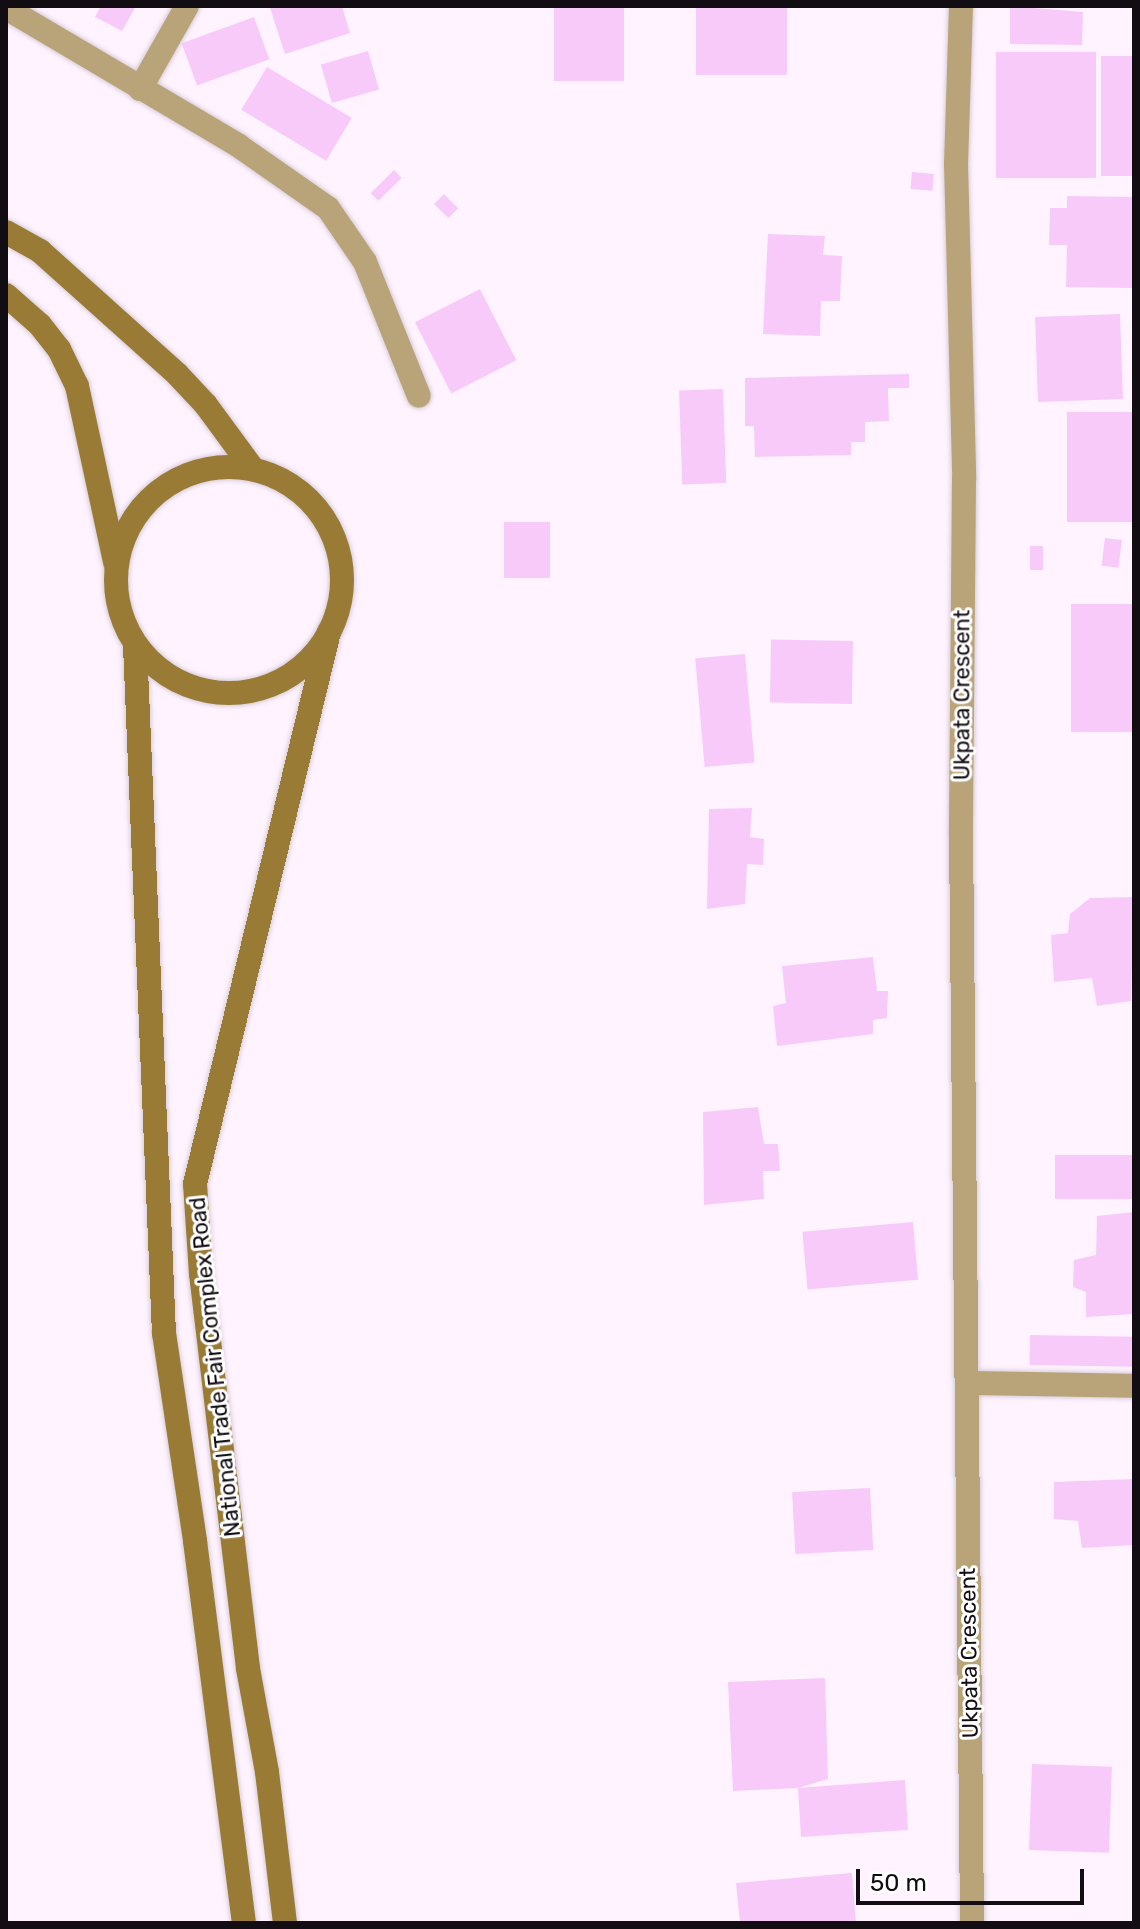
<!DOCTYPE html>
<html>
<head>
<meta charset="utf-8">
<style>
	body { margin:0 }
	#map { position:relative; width:1140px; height:1929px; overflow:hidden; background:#fef3fe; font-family:Rubik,sans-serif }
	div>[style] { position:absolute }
	.building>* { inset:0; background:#f8cafa; transform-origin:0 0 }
	.roads { filter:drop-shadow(0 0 2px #d8ced8) drop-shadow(0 0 2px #d8ced8) }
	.minor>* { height:24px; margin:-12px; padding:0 12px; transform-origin:12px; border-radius:12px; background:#b8a478 }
	.secondary>* { height:24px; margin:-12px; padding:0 12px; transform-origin:12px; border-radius:12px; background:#997b35 }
	.secondary>.ring { margin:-12px; padding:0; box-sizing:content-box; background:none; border:24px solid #997b35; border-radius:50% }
	span { translate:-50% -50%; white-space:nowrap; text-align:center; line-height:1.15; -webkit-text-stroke:6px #fff; paint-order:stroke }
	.street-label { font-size:22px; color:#120c13 }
	.frame { position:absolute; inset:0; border:8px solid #120c13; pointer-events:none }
	.scale { position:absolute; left:856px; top:1869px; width:228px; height:36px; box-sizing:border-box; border:4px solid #120c13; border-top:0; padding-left:10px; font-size:24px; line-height:28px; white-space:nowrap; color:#120c13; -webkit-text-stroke:6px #fff; paint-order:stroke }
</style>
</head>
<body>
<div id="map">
	<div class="building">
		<i style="clip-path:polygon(101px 6px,136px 6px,122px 31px,95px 17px)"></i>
		<i style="clip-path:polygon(275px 6px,342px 6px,350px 33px,285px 54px,270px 8px)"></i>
		<i style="left:554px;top:6px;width:70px;height:75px"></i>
		<i style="left:696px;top:6px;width:91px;height:69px"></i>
		<i style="clip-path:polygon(1010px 6px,1083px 12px,1082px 45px,1010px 44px)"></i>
		<i style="left:254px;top:17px;width:45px;height:77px;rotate:70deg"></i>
		<i style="left:368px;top:51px;width:40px;height:49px;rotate:74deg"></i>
		<i style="left:1096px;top:52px;width:126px;height:100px;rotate:90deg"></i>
		<i style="left:1134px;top:56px;width:120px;height:33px;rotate:90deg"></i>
		<i style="left:267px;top:67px;width:99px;height:50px;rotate:31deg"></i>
		<i style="left:394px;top:170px;width:11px;height:33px;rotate:45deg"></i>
		<i style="left:912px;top:172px;width:22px;height:17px;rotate:5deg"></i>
		<i style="left:444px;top:194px;width:20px;height:14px;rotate:45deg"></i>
		<i style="clip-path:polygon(1067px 196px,1134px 197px,1134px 288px,1066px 287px,1067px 245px,1049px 245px,1050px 208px,1067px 208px)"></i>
		<i style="clip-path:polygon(768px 234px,825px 236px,823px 255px,842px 256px,840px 301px,821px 301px,820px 336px,763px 334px)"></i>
		<i style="left:480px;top:289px;width:80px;height:73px;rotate:63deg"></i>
		<i style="left:1120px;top:314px;width:85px;height:85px;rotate:88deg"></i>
		<i style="clip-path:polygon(909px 374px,909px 388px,888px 388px,889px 421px,865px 422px,865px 442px,851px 442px,851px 455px,755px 457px,754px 426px,745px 426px,745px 378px)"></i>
		<i style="left:723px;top:389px;width:94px;height:44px;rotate:88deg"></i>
		<i style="left:1134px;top:412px;width:110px;height:67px;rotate:90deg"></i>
		<i style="left:504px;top:522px;width:46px;height:56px"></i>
		<i style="left:1105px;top:538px;width:17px;height:28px;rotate:7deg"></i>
		<i style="left:1030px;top:546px;width:13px;height:24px"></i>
		<i style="left:1071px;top:604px;width:63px;height:128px"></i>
		<i style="left:853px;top:641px;width:63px;height:82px;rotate:91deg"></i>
		<i style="left:745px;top:654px;width:109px;height:50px;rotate:85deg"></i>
		<i style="clip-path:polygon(752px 808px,750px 837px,764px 839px,763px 865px,747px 864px,745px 904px,707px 909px,709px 809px)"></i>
		<i style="clip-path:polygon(1134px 897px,1131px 1001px,1097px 1006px,1092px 978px,1054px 982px,1051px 935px,1068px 933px,1070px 914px,1090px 898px)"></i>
		<i style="clip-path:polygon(873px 957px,877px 991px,888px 991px,887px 1018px,873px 1020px,873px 1034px,777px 1046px,773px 1006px,786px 1003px,782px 966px)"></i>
		<i style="clip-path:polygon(758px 1107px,764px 1144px,778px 1144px,780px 1171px,763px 1171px,764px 1199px,704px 1205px,703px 1112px)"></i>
		<i style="left:1134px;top:1155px;width:44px;height:79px;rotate:90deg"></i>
		<i style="clip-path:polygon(1134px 1212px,1134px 1314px,1086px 1317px,1086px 1292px,1073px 1287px,1074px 1260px,1096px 1255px,1097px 1216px)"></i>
		<i style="left:913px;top:1222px;width:58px;height:111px;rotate:85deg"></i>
		<i style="left:1030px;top:1335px;width:104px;height:30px;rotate:1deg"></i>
		<i style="clip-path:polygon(1134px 1479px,1134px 1545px,1082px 1548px,1078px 1521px,1054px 1519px,1054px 1482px)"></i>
		<i style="left:870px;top:1488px;width:62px;height:78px;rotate:87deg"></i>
		<i style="clip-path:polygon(825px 1678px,828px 1779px,798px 1788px,905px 1780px,908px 1830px,801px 1837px,798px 1788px,733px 1791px,728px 1682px)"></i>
		<i style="left:1032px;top:1764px;width:80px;height:86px;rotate:2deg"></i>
		<i style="clip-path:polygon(852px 1873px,856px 1923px,740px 1923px,736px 1883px)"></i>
	</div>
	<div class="roads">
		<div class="minor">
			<i style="left:961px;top:6px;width:157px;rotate:91.8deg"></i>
			<i style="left:956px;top:163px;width:316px;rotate:88.5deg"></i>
			<i style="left:964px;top:479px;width:355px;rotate:90.5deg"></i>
			<i style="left:961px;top:834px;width:1089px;rotate:89.42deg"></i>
			<i style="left:6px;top:8px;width:271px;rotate:30.6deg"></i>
			<i style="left:239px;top:146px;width:108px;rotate:34.9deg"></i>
			<i style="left:328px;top:208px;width:65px;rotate:55.6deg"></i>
			<i style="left:365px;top:262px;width:144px;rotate:68.1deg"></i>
			<i style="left:140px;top:89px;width:95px;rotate:-60.5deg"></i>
			<i style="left:970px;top:1383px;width:164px;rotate:1deg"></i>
		</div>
		<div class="secondary">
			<i style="left:6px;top:232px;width:39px;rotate:29deg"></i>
			<i style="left:40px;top:251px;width:184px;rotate:41.9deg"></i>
			<i style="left:177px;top:374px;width:42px;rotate:46.9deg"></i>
			<i style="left:206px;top:405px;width:79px;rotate:53.7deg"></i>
			<i style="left:6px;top:295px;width:45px;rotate:41.4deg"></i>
			<i style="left:40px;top:325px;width:31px;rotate:52deg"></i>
			<i style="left:59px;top:349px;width:41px;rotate:64.1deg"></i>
			<i style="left:77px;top:386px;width:180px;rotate:77.8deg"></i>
			<i class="ring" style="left:116px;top:467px;width:202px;height:202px"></i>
			<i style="left:135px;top:645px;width:689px;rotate:87.59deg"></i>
			<i style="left:164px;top:1333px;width:210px;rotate:81.5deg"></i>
			<i style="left:195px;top:1541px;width:385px;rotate:82.7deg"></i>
			<i style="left:285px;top:1923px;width:152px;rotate:-96.8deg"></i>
			<i style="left:267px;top:1772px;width:106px;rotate:-100.4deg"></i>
			<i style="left:248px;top:1668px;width:397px;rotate:-96.8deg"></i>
			<i style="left:201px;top:1274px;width:90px;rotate:-93.8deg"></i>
			<i style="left:195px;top:1184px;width:568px;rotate:-76.36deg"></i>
		</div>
	</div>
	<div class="street-label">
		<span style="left:962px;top:695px;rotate:-90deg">Ukpata Crescent</span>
		<span style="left:215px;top:1367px;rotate:-96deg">National Trade Fair Complex Road</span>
		<span style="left:969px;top:1653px;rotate:-91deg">Ukpata Crescent</span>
	</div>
	<div class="frame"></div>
	<div class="scale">50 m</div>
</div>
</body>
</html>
